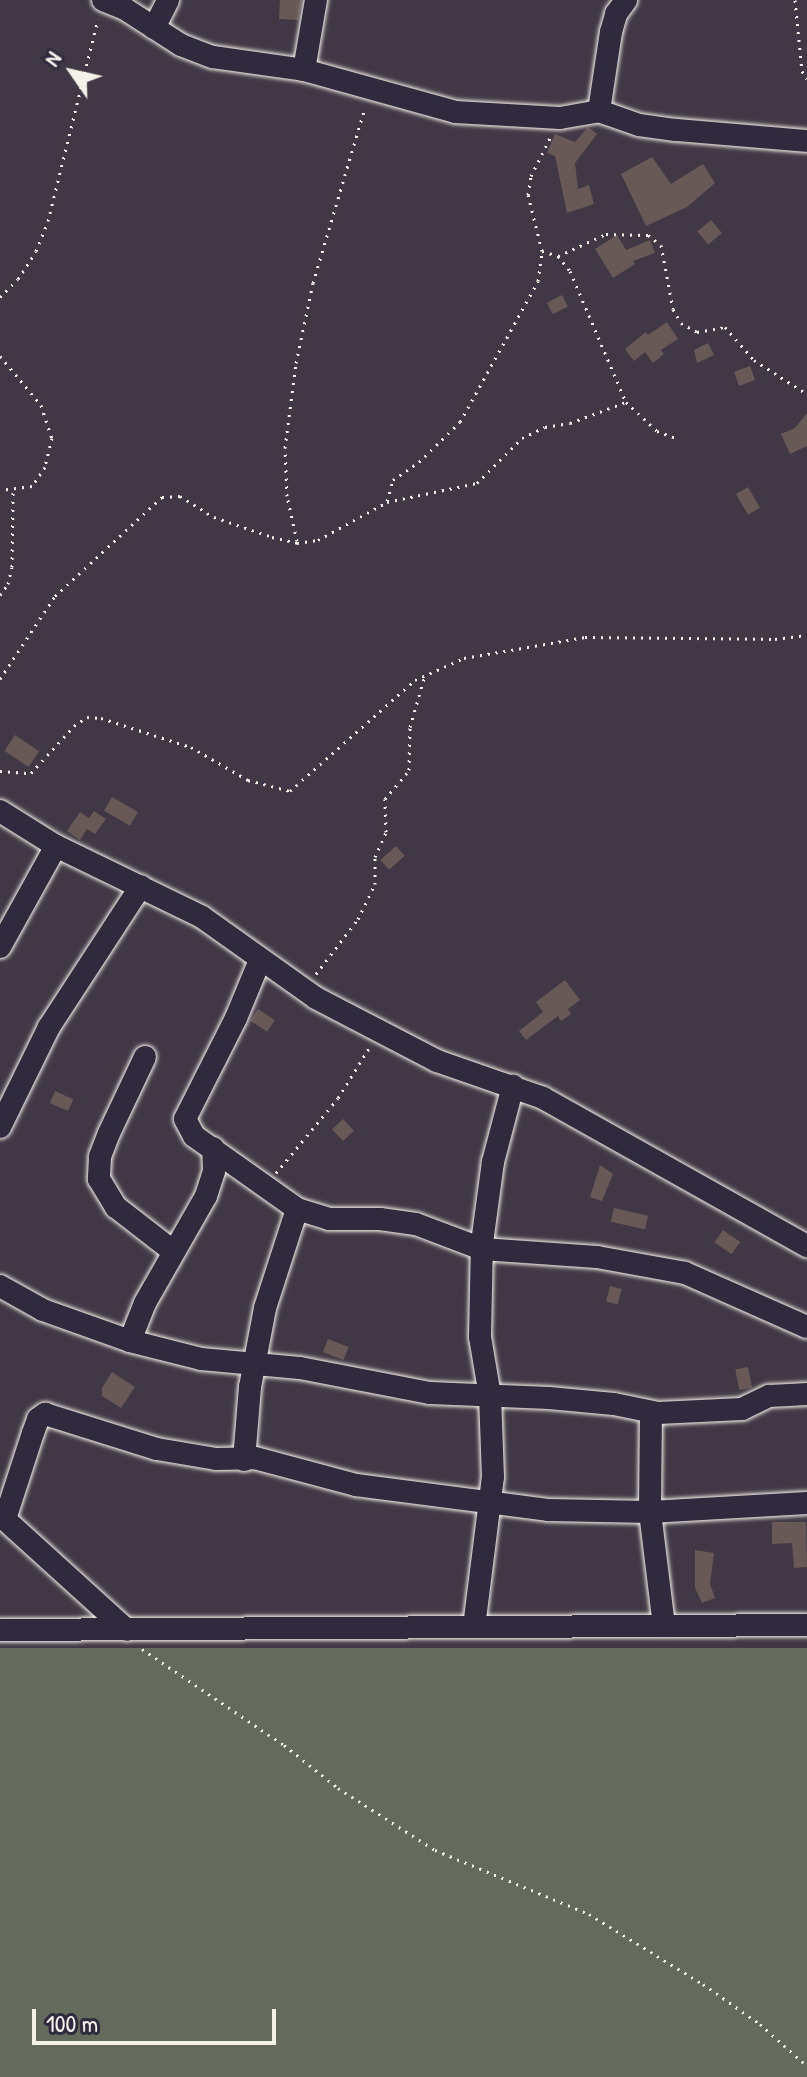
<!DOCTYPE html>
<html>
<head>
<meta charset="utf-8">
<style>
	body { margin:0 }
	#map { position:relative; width:807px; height:2077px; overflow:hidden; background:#403844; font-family:"Patrick Hand",sans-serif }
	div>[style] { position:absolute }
	.green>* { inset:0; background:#646a5c; transform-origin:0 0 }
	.building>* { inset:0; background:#685856; transform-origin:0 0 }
	.path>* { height:3px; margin-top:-1.5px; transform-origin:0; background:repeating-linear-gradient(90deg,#f4f1e8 0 2px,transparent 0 8px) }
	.roads { filter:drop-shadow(0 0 2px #f4f1e8) drop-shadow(0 0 2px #f4f1e8) }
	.minor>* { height:22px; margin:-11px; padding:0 11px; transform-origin:11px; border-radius:11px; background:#2f2a3d }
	span { translate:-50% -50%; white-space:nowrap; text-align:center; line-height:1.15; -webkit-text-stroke:8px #2f2a3d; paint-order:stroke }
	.north { position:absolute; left:32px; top:32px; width:80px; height:80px; -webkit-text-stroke:6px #2f2a3d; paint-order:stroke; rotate:304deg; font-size:22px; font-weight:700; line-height:32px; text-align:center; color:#f4f1e8 }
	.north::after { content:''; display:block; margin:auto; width:28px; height:36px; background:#f4f1e8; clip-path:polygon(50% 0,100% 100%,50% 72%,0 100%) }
	.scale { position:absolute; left:32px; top:2009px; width:244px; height:36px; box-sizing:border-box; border:4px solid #f4f1e8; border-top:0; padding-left:10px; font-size:24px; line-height:28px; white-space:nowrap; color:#f4f1e8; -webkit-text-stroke:6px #2f2a3d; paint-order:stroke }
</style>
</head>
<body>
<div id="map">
	<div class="green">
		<i style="left:807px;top:1648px;width:429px;height:807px;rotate:90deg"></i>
	</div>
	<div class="building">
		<i style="clip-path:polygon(280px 0,302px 0,298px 20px,279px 19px)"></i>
		<i style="clip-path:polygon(588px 127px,597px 134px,575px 163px,578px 189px,589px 185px,594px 204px,567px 213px,555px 156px,547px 153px,555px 134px,575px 142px)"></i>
		<i style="clip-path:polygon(652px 157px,671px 184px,703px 164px,715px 183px,687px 207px,646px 226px,621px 174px)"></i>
		<i style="left:711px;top:220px;width:17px;height:18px;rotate:50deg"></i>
		<i style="clip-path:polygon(617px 235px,626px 250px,650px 240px,655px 253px,633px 261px,635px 264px,613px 278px,595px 249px)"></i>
		<i style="left:562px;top:295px;width:13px;height:17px;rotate:63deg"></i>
		<i style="clip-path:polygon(667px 322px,678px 339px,661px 350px,664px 354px,653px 363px,645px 352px,634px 361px,625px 349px,646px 332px,648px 335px)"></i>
		<i style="clip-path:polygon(708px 343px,714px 355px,697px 363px,694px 350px)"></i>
		<i style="left:750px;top:366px;width:15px;height:17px;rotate:70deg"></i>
		<i style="clip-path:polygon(807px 413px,807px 446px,790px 454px,781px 434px,795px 428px)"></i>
		<i style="left:748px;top:487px;width:24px;height:14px;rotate:60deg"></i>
		<i style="left:15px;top:735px;width:29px;height:19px;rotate:34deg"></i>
		<i style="left:112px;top:797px;width:30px;height:16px;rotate:30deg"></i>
		<i style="clip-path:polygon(94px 811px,106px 819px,95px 834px,87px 829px,80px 840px,67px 831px,80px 812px,89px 818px)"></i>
		<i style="left:396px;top:846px;width:13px;height:21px;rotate:48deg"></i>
		<i style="clip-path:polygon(565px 980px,580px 1000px,568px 1009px,571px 1014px,561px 1021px,558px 1016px,526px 1040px,519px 1031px,543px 1012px,536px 1002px)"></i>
		<i style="left:258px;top:1009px;width:20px;height:14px;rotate:33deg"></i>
		<i style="left:55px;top:1091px;width:20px;height:13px;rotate:24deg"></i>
		<i style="left:343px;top:1119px;width:16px;height:15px;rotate:47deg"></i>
		<i style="clip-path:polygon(600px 1165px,613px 1174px,602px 1201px,590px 1197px)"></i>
		<i style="left:614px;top:1208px;width:35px;height:14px;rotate:13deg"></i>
		<i style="left:723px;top:1230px;width:21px;height:15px;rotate:35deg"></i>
		<i style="left:610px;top:1286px;width:12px;height:16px;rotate:14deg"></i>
		<i style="left:328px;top:1339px;width:22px;height:14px;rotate:21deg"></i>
		<i style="left:748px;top:1367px;width:21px;height:13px;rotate:79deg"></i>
		<i style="clip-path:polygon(112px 1372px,135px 1387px,121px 1408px,102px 1396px,102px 1388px)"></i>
		<i style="clip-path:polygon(772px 1522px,806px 1522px,807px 1567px,794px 1568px,792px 1543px,772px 1544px)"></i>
		<i style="clip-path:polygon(695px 1550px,714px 1553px,710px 1584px,715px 1598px,702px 1603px,695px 1588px)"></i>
	</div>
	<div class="path">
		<i style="left:795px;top:0;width:71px;rotate:84.4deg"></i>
		<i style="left:802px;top:71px;width:9px;rotate:58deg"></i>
		<i style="left:542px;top:251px;width:17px;rotate:17deg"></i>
		<i style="left:558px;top:256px;width:19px;rotate:51deg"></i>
		<i style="left:570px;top:271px;width:142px;rotate:66.9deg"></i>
		<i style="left:626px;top:402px;width:42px;rotate:43.1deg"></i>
		<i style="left:657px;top:431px;width:20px;rotate:20deg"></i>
		<i style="left:558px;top:256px;width:53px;rotate:-24.6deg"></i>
		<i style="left:606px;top:234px;width:42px;rotate:1.4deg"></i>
		<i style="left:648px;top:235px;width:16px;rotate:38deg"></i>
		<i style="left:661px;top:245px;width:65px;rotate:79.4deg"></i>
		<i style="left:673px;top:309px;width:16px;rotate:60deg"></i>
		<i style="left:681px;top:323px;width:18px;rotate:29deg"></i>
		<i style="left:697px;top:332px;width:28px;rotate:-10deg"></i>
		<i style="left:725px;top:327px;width:44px;rotate:48.7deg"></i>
		<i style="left:754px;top:360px;width:63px;rotate:32.7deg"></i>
		<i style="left:0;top:297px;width:25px;rotate:-45deg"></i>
		<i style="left:18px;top:279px;width:33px;rotate:-57deg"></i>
		<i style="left:36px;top:251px;width:32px;rotate:-68deg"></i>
		<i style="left:48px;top:221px;width:208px;rotate:-76.1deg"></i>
		<i style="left:0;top:356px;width:64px;rotate:50.1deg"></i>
		<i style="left:41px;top:405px;width:35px;rotate:72deg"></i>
		<i style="left:52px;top:438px;width:30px;rotate:104deg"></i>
		<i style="left:45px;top:467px;width:23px;rotate:124deg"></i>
		<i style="left:32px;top:486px;width:32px;rotate:173deg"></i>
		<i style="left:387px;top:501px;width:22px;rotate:-74deg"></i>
		<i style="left:393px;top:480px;width:32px;rotate:-35deg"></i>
		<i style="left:419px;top:462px;width:57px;rotate:-44.3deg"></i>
		<i style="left:460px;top:422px;width:161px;rotate:-61deg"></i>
		<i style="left:538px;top:281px;width:30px;rotate:-82deg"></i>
		<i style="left:542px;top:251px;width:58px;rotate:-104deg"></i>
		<i style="left:528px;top:195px;width:19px;rotate:-81deg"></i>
		<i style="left:531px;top:176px;width:45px;rotate:-63.4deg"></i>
		<i style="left:297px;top:541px;width:46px;rotate:-102.5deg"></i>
		<i style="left:287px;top:496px;width:48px;rotate:-92.4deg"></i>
		<i style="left:285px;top:448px;width:86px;rotate:-82.6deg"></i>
		<i style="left:296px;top:363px;width:82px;rotate:-78deg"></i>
		<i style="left:313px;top:283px;width:184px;rotate:-73.5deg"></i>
		<i style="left:0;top:595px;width:14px;rotate:-54deg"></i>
		<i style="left:8px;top:584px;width:17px;rotate:-77deg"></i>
		<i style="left:12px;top:567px;width:76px;rotate:-89.2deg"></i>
		<i style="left:0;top:679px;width:100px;rotate:-56.5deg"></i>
		<i style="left:55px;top:596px;width:146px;rotate:-42.8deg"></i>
		<i style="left:162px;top:497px;width:18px;rotate:-3deg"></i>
		<i style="left:180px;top:496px;width:40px;rotate:32deg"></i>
		<i style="left:214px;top:517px;width:61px;rotate:19deg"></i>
		<i style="left:272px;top:537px;width:26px;rotate:13deg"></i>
		<i style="left:297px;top:543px;width:21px;rotate:-8deg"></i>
		<i style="left:318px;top:540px;width:79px;rotate:-28.8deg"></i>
		<i style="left:387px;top:502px;width:92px;rotate:-11.9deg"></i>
		<i style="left:477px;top:483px;width:64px;rotate:-45deg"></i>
		<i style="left:522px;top:438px;width:25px;rotate:-26deg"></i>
		<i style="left:545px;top:427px;width:25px;rotate:-9deg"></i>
		<i style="left:570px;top:423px;width:60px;rotate:-20.6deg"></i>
		<i style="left:0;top:771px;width:31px;rotate:4deg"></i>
		<i style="left:31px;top:773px;width:64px;rotate:-47.5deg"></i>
		<i style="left:74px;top:726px;width:16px;rotate:-35deg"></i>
		<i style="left:87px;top:717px;width:14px;rotate:4deg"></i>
		<i style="left:101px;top:718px;width:95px;rotate:17.9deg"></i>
		<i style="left:191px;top:747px;width:66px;rotate:30.1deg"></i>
		<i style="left:248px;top:780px;width:43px;rotate:14.7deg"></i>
		<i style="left:290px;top:791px;width:167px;rotate:-41.6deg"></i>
		<i style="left:415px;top:680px;width:54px;rotate:-24.2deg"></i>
		<i style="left:464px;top:658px;width:123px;rotate:-9.8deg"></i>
		<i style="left:585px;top:637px;width:190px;rotate:0.6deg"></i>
		<i style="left:775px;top:639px;width:32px;rotate:-7deg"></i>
		<i style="left:316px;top:974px;width:69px;rotate:-52.6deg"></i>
		<i style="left:358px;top:919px;width:39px;rotate:-64deg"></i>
		<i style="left:375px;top:884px;width:27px;rotate:-90deg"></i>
		<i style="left:375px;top:857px;width:27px;rotate:-66deg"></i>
		<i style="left:386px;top:832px;width:33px;rotate:-92deg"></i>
		<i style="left:385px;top:799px;width:38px;rotate:-50deg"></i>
		<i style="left:409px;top:770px;width:43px;rotate:-88.7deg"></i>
		<i style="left:410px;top:727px;width:54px;rotate:-73.9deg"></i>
		<i style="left:276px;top:1173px;width:97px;rotate:-50.4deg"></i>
		<i style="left:338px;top:1098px;width:59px;rotate:-58.2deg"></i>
		<i style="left:142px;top:1649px;width:171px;rotate:34.1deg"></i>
		<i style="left:284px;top:1745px;width:69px;rotate:38.5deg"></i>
		<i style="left:338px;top:1788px;width:115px;rotate:32.6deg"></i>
		<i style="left:435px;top:1850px;width:167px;rotate:22.6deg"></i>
		<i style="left:589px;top:1914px;width:134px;rotate:31.6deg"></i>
		<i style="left:703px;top:1984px;width:70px;rotate:35.1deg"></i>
		<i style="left:760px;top:2024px;width:63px;rotate:41.8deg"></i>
	</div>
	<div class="roads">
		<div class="minor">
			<i style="left:103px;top:0;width:24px;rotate:22deg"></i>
			<i style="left:125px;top:9px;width:67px;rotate:32.7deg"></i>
			<i style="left:181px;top:45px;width:34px;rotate:21deg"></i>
			<i style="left:213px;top:57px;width:92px;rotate:8.1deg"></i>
			<i style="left:304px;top:70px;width:157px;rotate:15.5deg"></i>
			<i style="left:455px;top:112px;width:105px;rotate:3.3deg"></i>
			<i style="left:560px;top:118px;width:40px;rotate:-10deg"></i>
			<i style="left:599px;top:111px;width:42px;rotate:19.3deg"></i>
			<i style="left:639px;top:125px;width:37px;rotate:8deg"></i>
			<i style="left:676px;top:130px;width:131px;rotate:4.8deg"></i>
			<i style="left:154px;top:28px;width:31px;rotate:-63deg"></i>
			<i style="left:304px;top:70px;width:71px;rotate:-80.3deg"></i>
			<i style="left:599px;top:111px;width:80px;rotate:-81.4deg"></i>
			<i style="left:611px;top:32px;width:19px;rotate:-74deg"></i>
			<i style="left:616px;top:14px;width:17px;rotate:-54deg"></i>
			<i style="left:0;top:811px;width:66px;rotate:32deg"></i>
			<i style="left:56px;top:846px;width:162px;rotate:25.9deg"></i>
			<i style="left:202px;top:917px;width:140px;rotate:35.4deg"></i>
			<i style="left:316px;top:998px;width:136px;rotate:27.5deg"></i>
			<i style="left:437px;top:1061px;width:112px;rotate:19.2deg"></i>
			<i style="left:543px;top:1098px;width:303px;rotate:29.3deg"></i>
			<i style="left:0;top:947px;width:115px;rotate:-61deg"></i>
			<i style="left:260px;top:960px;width:63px;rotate:112.5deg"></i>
			<i style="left:236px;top:1018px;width:113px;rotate:116.8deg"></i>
			<i style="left:185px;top:1119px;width:19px;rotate:62deg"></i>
			<i style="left:194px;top:1136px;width:126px;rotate:35.3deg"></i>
			<i style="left:297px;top:1209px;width:34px;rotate:17deg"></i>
			<i style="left:329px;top:1219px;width:51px"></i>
			<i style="left:380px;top:1219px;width:36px;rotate:8deg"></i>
			<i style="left:416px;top:1224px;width:71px;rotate:20.7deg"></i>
			<i style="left:482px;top:1249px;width:115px;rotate:4deg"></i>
			<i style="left:597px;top:1257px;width:89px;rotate:10.3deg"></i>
			<i style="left:685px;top:1273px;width:133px;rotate:23.9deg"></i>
			<i style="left:145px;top:1057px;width:84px;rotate:115.3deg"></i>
			<i style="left:109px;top:1133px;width:26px;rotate:111deg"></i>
			<i style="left:100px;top:1157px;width:22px;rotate:93deg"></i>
			<i style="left:99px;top:1179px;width:33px;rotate:59deg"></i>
			<i style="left:116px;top:1207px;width:73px;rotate:37.8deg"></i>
			<i style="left:0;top:1127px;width:111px;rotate:-63.9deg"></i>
			<i style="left:49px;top:1027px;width:168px;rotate:-56.9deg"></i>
			<i style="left:0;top:1286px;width:49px;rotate:29.2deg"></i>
			<i style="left:43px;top:1310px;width:92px;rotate:19.6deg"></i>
			<i style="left:130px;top:1341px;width:73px;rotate:14.2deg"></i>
			<i style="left:201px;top:1359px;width:99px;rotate:5.2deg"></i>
			<i style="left:300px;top:1368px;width:132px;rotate:10.9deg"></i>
			<i style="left:430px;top:1393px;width:119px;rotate:2.4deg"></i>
			<i style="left:549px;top:1398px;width:65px;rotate:5.3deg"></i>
			<i style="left:614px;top:1404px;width:45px;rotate:11.6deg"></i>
			<i style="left:658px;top:1413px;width:84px;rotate:-2.7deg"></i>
			<i style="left:742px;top:1409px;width:30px;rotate:-26deg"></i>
			<i style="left:769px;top:1396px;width:38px;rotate:-3deg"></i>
			<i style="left:130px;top:1341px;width:41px;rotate:-68.5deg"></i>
			<i style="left:145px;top:1303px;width:123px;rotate:-60.3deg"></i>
			<i style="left:206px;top:1196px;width:26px;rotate:-72deg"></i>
			<i style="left:214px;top:1171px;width:23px;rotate:-92deg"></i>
			<i style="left:651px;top:1412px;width:100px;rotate:90.6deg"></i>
			<i style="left:650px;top:1512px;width:115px;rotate:83deg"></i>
			<i style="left:244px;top:1460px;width:73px;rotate:-85.3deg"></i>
			<i style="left:250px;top:1387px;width:80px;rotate:-79.2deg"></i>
			<i style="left:265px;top:1308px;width:104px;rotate:-72.1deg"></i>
			<i style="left:0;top:1515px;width:171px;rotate:42.2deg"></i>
			<i style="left:5px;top:1519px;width:90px;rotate:-72deg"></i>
			<i style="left:33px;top:1433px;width:15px;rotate:-70deg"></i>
			<i style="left:38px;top:1419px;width:9px;rotate:-36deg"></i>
			<i style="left:45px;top:1414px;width:117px;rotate:17.4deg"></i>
			<i style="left:157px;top:1449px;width:60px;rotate:9.6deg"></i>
			<i style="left:216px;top:1459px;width:39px;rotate:-1deg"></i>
			<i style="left:255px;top:1458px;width:105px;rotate:15deg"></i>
			<i style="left:356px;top:1485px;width:195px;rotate:7.4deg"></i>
			<i style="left:549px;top:1510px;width:101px;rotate:1.1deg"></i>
			<i style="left:650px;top:1512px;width:157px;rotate:-3.3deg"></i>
			<i style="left:474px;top:1627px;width:151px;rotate:-82.8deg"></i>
			<i style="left:493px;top:1477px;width:81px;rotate:-92.1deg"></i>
			<i style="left:490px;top:1396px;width:60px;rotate:-99.6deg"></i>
			<i style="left:480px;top:1337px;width:94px;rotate:-88.8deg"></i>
			<i style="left:482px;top:1243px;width:82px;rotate:-82.3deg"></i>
			<i style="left:493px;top:1162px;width:79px;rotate:-75.3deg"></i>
			<i style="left:0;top:1630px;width:807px;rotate:-0.35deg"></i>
		</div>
	</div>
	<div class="north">N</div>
	<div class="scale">100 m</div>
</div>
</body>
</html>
